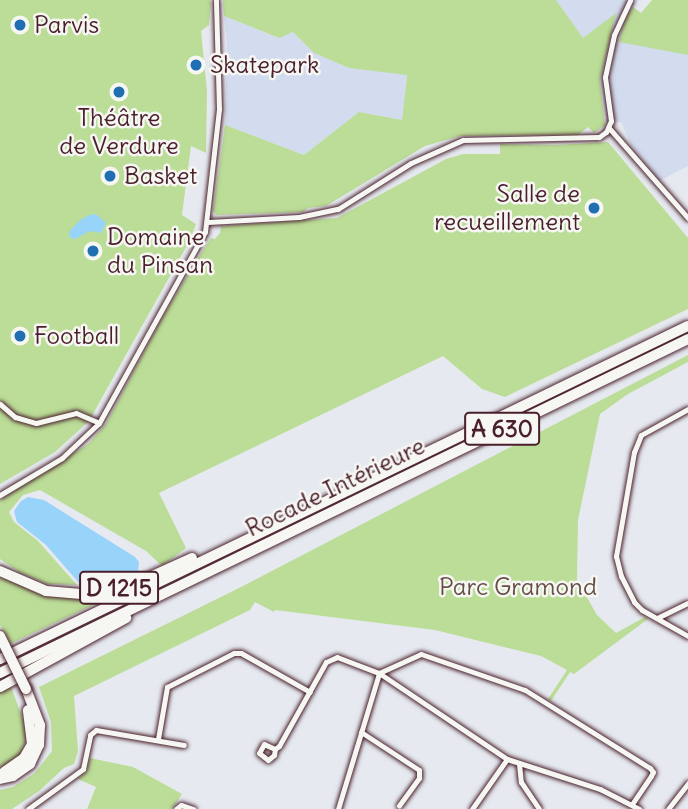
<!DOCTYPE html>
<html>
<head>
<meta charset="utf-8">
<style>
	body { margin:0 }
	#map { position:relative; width:688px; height:809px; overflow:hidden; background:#e6eaf0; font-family:Delius,sans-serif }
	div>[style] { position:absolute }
	.built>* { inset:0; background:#d2dcee }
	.green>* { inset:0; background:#bbdd97 }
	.water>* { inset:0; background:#98d3f9 }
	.roads { filter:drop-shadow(0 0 2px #4a1f2b) drop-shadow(0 0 2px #4a1f2b) }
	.street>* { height:5px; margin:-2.5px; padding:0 2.5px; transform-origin:2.5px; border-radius:2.5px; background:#f6f6f2 }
	.highway>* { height:10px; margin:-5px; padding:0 5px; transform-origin:5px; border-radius:5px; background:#f6f6f2 }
	.bridges { filter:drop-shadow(0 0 2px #4a1f2b) drop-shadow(0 0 2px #4a1f2b) }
	.highway-bridge>* { height:10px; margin:-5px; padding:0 5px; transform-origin:5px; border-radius:5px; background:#f6f6f2 }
	.dots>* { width:19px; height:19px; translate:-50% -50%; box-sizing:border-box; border:4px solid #f6f6f2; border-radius:50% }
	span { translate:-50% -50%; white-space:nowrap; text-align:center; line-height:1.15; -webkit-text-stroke:5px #f6f6f2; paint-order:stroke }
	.shield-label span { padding:2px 5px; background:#f6f6f2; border:2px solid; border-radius:5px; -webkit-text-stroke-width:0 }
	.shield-label { font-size:23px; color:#4a1f2b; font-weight:700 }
	.poi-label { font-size:24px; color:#4a1f2b }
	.left { translate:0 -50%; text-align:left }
	.right { translate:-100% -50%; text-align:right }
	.street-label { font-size:24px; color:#4a1f2b }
	.park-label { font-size:24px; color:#664e46 }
</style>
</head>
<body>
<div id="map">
	<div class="built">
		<i style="clip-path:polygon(556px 0,639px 0,633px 7px,688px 54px,688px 166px,659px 181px,631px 145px,621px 122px,606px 122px,600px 80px,615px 14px,583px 39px)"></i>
		<i style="clip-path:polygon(224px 16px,278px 38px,293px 32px,314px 53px,349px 68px,407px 74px,402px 120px,359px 112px,304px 155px,225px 125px,227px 43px)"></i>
	</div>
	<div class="green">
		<i style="clip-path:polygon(0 0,210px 0,211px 3px,209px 25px,201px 31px,207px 91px,206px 153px,191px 146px,182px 215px,196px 224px,190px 240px,89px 421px,55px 452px,0 484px)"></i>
		<i style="clip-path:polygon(223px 0,556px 0,583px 38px,616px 13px,600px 80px,605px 125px,594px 133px,588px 127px,578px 135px,460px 136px,425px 146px,326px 206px,308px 208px,303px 212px,216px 215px,213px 211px,225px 125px,304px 155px,359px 112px,402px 120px,407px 75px,349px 68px,314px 53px,293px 32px,279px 38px,224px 16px)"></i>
		<i style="clip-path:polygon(652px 0,688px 0,688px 55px,619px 42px,625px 19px,633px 7px,641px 13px)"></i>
		<i style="clip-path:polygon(608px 142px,688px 238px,688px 309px,505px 397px,482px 389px,443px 356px,159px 493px,186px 548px,162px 566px,146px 551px,40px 490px,23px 495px,9px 512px,14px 522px,38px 541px,77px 585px,47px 584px,20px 573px,0 559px,0 500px,88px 444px,106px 424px,161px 320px,201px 253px,211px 238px,215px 239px,220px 233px,221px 226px,337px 218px,446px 159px,463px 154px,500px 154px,500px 144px,556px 145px)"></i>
		<i style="clip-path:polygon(688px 355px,688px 362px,628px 394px,600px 414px,578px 520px,577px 580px,597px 615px,616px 633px,645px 617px,648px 619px,574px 674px,570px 672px,551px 701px,548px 699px,567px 670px,541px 656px,435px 630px,275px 610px,274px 612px,255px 602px,250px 610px,74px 696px,78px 751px,74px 764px,64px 768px,39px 791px,12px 809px,0 809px,0 790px,13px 787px,35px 773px,52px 751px,51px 722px,39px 687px,237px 589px)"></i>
		<i style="clip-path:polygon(0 577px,37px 592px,94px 598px,116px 594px,10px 644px,0 625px)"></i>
		<i style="clip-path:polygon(11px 687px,28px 733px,20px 756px,0 769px,0 692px)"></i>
		<i style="clip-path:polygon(90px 758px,133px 767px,182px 794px,172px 809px,87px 809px,96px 787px,78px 779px,87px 770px)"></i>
	</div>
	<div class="water">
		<i style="clip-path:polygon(96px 214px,106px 223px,101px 233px,90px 231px,75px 239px,70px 238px,69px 232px,79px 221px,89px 215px)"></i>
		<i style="clip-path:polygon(28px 497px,44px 500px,135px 557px,139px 562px,138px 572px,124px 580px,79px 583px,46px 545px,17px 522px,14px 511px,21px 501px)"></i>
	</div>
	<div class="roads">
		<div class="street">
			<i style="left:609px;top:128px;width:120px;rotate:48.7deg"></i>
			<i style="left:208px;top:222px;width:91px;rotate:-3.1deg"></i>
			<i style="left:299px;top:217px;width:40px;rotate:-12deg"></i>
			<i style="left:338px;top:209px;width:86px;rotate:-32.2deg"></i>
			<i style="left:411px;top:163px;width:57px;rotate:-23.9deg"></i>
			<i style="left:463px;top:140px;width:136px;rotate:-1.3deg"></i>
			<i style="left:599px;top:137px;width:9px;rotate:-36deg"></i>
			<i style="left:606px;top:132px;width:12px;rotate:-66deg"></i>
			<i style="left:611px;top:121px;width:44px;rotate:-97.8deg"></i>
			<i style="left:605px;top:77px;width:43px;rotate:-77.9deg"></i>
			<i style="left:614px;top:35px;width:38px;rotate:-65deg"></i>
			<i style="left:0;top:404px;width:20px;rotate:41deg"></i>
			<i style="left:15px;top:417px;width:22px;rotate:16deg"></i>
			<i style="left:36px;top:423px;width:41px;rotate:-14deg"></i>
			<i style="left:76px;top:413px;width:25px;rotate:23deg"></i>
			<i style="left:688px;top:409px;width:54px;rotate:151deg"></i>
			<i style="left:641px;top:435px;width:18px;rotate:112deg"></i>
			<i style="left:634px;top:452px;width:106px;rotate:99.8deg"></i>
			<i style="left:616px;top:556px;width:21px;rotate:76deg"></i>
			<i style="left:621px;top:576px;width:29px;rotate:63deg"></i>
			<i style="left:634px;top:602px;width:11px;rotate:45deg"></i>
			<i style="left:642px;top:610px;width:53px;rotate:29.5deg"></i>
			<i style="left:0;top:495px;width:72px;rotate:-30.8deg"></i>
			<i style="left:62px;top:458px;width:51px;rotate:-43.4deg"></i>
			<i style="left:99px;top:423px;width:218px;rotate:-61deg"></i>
			<i style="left:205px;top:232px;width:124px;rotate:-83.5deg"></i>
			<i style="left:219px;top:109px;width:109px;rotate:-91.6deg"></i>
			<i style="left:657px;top:618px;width:34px;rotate:-26deg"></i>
			<i style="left:379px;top:673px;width:46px;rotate:-24.3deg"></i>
			<i style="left:421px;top:654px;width:110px;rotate:19.1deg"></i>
			<i style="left:525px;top:690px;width:147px;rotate:32deg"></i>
			<i style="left:650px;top:768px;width:5px;rotate:53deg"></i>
			<i style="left:653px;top:772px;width:4px;rotate:117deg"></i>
			<i style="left:651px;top:776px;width:34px;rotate:124deg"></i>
			<i style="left:361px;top:732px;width:69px;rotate:33.2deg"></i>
			<i style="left:419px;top:770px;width:8px;rotate:90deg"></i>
			<i style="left:419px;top:778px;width:34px;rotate:126deg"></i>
			<i style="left:158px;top:739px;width:53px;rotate:-80.2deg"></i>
			<i style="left:167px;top:687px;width:75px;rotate:-26.9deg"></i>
			<i style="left:234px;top:653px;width:7px"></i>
			<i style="left:241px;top:653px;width:79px;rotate:29.5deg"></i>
			<i style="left:275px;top:749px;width:12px;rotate:-156deg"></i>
			<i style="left:264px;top:744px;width:10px;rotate:119deg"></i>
			<i style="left:259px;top:753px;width:11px;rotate:38deg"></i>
			<i style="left:268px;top:760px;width:8px;rotate:-40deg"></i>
			<i style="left:274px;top:755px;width:6px;rotate:-81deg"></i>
			<i style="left:275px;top:749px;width:5px;rotate:-37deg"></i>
			<i style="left:279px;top:746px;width:96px;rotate:-60.8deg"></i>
			<i style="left:326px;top:662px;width:12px;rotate:-24deg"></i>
			<i style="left:337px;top:657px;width:45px;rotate:20.9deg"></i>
			<i style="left:379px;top:673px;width:154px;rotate:33.9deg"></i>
			<i style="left:507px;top:759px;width:98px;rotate:17.9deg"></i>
			<i style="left:600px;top:789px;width:44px;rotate:27.1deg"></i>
			<i style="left:519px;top:764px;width:18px;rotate:84deg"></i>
			<i style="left:521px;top:782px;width:32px;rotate:56deg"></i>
			<i style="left:28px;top:809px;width:68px;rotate:-36deg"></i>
			<i style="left:83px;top:769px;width:35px;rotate:-78deg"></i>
			<i style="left:90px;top:735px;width:8px;rotate:-40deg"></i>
			<i style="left:96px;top:730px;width:89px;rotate:9.7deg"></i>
			<i style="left:176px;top:809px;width:6px;rotate:-39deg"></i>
			<i style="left:181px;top:805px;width:13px;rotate:18deg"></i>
			<i style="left:338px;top:809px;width:142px;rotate:-73.2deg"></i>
			<i style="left:472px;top:809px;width:61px;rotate:-55deg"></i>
			<i style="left:668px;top:809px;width:33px;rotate:-52deg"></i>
		</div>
		<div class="highway">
			<i style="left:0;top:571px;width:50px;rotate:23.5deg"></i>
			<i style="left:46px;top:591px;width:38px;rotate:5deg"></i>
			<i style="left:84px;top:594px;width:47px;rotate:-9.9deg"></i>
			<i style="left:130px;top:586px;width:68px;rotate:-24.3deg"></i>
			<i style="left:0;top:659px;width:764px;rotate:-25.83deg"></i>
			<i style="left:0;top:673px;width:765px;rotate:-25.89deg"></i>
			<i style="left:0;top:687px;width:144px;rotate:-28.7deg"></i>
			<i style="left:4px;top:772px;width:24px;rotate:-35deg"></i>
			<i style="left:24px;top:758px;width:16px;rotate:-60deg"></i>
			<i style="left:32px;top:744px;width:34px;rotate:-97deg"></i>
			<i style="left:0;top:779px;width:13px;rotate:-13deg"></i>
			<i style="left:13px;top:776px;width:21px;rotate:-35deg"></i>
			<i style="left:30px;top:764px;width:21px;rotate:-65deg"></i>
			<i style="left:39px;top:745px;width:20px;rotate:-87deg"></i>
			<i style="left:40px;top:725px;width:39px;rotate:-111deg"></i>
		</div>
	</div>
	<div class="bridges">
		<div class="highway-bridge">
			<i style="left:0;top:636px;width:59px;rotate:63.9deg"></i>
		</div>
	</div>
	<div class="dots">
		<i style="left:20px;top:25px;background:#1f6fb2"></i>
		<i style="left:196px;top:65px;background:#1f6fb2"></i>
		<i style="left:119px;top:92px;background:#1f6fb2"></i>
		<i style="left:110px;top:176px;background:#1f6fb2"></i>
		<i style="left:594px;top:208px;background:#1f6fb2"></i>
		<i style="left:93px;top:251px;background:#1f6fb2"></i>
		<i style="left:20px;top:336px;background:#1f6fb2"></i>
	</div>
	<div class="shield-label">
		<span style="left:502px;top:429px">A 630</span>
		<span style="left:119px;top:588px">D 1215</span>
	</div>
	<div class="poi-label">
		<span class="left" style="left:34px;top:25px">Parvis</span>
		<span class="left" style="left:210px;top:65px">Skatepark</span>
		<span style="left:119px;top:132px">Théâtre<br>de Verdure</span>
		<span class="left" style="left:124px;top:176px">Basket</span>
		<span class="right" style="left:580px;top:208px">Salle de<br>recueillement</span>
		<span class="left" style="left:107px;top:251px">Domaine<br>du Pinsan</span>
		<span class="left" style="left:34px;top:336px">Football</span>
	</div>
	<div class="street-label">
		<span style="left:335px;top:487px;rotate:-26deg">Rocade Intérieure</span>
	</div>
	<div class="park-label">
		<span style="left:518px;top:587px">Parc Gramond</span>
	</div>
</div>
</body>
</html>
